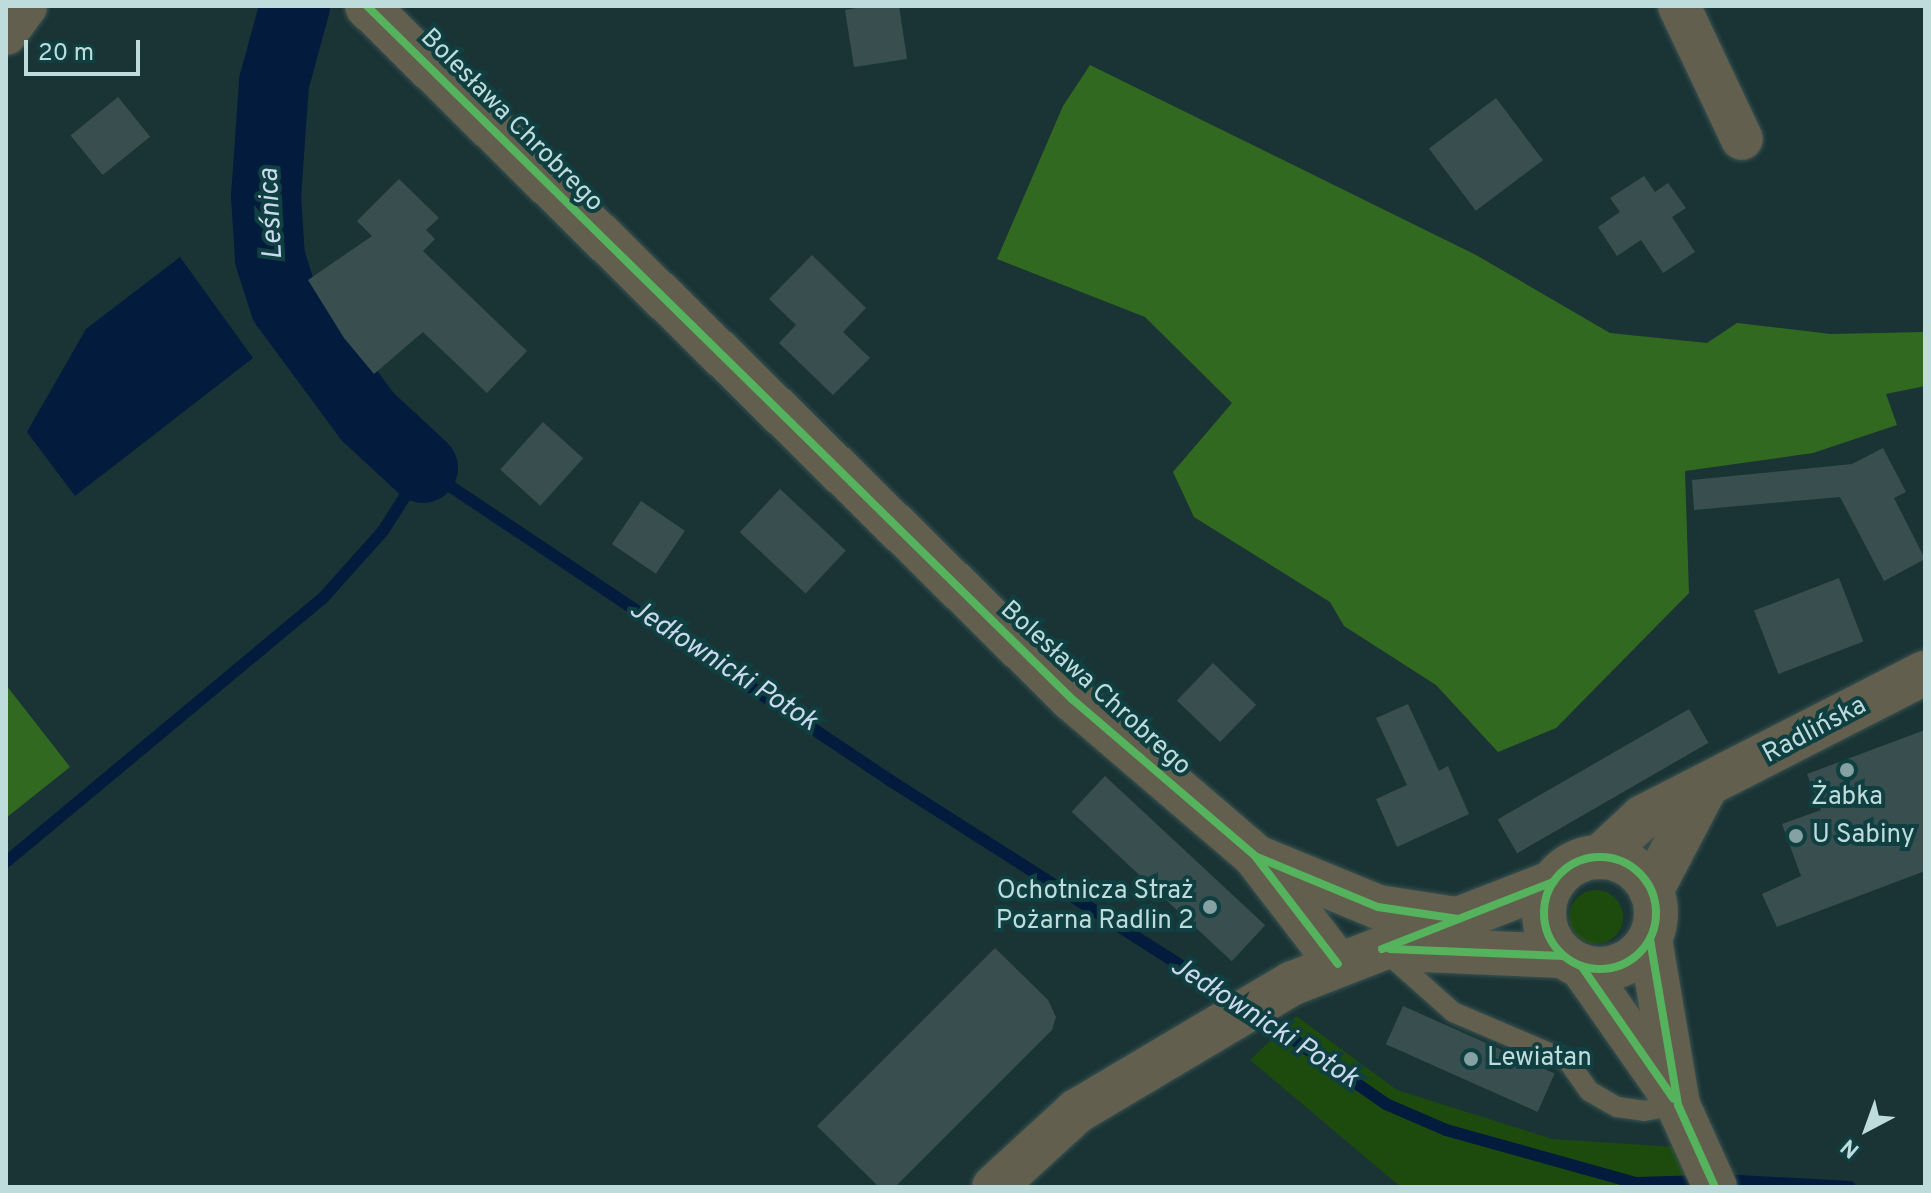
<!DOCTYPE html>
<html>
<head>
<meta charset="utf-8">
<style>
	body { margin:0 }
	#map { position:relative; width:1931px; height:1193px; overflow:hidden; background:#1a3435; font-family:Overpass,sans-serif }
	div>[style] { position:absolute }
	.green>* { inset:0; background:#1d4b0e }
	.round { border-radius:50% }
	.forest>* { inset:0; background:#316920 }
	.water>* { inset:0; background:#031b3d }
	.stream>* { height:12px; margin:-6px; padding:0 6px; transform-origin:6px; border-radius:6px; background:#031b3d }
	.river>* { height:70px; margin:-35px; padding:0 35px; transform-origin:35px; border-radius:35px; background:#031b3d }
	.building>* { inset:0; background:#394f4f; transform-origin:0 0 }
	.roads { filter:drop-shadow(0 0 2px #3a5151) drop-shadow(0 0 2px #3a5151) }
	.service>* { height:20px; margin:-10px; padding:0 10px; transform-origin:10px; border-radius:10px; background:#625f4e }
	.minor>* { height:42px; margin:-21px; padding:0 21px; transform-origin:21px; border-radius:21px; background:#625f4e }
	.tertiary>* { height:44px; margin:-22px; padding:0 22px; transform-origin:22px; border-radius:22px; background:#625f4e }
	.tertiary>.ring { margin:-22px; padding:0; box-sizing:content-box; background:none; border:44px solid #625f4e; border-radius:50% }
	.cycleway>* { height:8px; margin:-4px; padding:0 4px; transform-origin:4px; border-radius:4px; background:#56b35d }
	.cycleway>.ring { margin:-4px; padding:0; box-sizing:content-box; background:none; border:8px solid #56b35d; border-radius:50% }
	.dots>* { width:22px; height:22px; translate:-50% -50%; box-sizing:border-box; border:4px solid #0f3f40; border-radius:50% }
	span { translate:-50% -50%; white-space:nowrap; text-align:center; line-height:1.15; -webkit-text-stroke:8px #0f3f40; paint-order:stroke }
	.street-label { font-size:26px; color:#bfdcdd }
	.poi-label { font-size:26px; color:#bfdcdd }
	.left { translate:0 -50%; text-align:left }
	.right { translate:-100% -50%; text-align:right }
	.water-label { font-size:28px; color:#cbd9ee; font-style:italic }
	.frame { position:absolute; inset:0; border:8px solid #bfdcdd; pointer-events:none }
	.north { position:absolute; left:1827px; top:1089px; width:80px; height:80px; -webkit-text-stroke:6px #0f3f40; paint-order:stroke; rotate:221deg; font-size:22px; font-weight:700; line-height:32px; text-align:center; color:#bfdcdd }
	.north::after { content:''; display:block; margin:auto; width:28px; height:36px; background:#bfdcdd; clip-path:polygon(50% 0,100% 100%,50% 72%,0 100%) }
	.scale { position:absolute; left:24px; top:40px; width:116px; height:36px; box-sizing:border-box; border:4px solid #bfdcdd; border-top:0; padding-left:10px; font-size:24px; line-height:28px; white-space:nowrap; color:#bfdcdd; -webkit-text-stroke:6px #0f3f40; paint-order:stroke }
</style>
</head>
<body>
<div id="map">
	<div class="green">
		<i class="round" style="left:1569px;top:890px;width:54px;height:54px"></i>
		<i style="clip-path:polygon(1296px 1016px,1397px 1090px,1552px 1139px,1676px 1147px,1693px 1187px,1401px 1187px,1250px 1060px)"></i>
	</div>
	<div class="forest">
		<i style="clip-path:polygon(1090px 65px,1476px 255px,1610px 333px,1707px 343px,1737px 323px,1831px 334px,1925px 332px,1925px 386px,1886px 394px,1897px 425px,1813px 453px,1685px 471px,1689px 593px,1556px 728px,1498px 752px,1436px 685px,1344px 626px,1330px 602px,1194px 517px,1173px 472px,1232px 403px,1145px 317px,997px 259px,1063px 106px)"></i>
		<i style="clip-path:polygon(6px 685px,70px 767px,6px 818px)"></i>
	</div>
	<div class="water">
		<i style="clip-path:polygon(180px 257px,253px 358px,75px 496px,27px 432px,86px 329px)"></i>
	</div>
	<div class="stream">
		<i style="left:6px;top:862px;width:413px;rotate:-39.8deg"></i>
		<i style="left:323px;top:598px;width:90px;rotate:-48.2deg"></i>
		<i style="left:383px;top:531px;width:75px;rotate:-57.6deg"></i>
		<i style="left:423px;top:468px;width:563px;rotate:33.77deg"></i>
		<i style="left:891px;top:781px;width:413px;rotate:32.5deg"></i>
		<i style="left:1258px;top:1015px;width:156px;rotate:34.8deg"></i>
		<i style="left:1386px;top:1104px;width:65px;rotate:23.4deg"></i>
		<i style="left:1446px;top:1130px;width:197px;rotate:15.6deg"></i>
		<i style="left:1636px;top:1183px;width:67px;rotate:-1.7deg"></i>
		<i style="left:1721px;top:1180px;width:129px;rotate:3.1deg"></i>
	</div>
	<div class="river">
		<i style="left:295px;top:6px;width:80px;rotate:105.3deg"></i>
		<i style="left:274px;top:83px;width:113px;rotate:94deg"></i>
		<i style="left:266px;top:196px;width:62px;rotate:86.3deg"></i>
		<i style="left:270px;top:258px;width:49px;rotate:72.3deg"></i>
		<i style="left:285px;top:305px;width:139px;rotate:53.5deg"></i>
		<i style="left:368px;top:417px;width:75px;rotate:42.8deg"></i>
	</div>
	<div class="building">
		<i style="clip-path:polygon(867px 6px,899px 6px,907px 59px,854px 67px,845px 10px)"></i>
		<i style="left:118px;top:97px;width:51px;height:61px;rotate:51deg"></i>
		<i style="left:1496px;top:98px;width:78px;height:84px;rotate:53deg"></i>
		<i style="clip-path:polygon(1644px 176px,1655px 192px,1668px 183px,1686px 208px,1672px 217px,1695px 252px,1663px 273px,1641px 240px,1617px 256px,1598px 227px,1620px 212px,1610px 198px)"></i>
		<i style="clip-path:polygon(399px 179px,439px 218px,426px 230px,435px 239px,423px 251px,527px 351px,487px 393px,423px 332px,374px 374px,344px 338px,308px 280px,372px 236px,357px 221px)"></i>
		<i style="clip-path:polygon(812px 255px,866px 308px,843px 332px,870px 358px,833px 395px,779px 343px,796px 325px,769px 299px)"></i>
		<i style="left:543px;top:422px;width:54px;height:64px;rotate:42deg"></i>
		<i style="clip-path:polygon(1883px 448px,1906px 492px,1894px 498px,1925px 559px,1884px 581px,1840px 497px,1694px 510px,1692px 480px,1852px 464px)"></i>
		<i style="left:780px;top:489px;width:90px;height:59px;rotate:43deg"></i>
		<i style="left:641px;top:501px;width:53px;height:52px;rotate:34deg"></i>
		<i style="left:1839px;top:578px;width:68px;height:91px;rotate:69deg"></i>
		<i style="left:1213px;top:663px;width:60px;height:52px;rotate:44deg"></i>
		<i style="clip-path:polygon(1408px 704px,1439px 771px,1448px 766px,1469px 814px,1397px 847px,1376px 799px,1407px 785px,1376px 718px)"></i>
		<i style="left:1689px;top:709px;width:39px;height:221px;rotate:60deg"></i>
		<i style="clip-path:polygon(1925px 730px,1925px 871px,1777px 927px,1762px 894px,1801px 876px,1782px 824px,1821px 810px,1807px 774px)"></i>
		<i style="left:1105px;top:776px;width:219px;height:49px;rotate:43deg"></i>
		<i style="clip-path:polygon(995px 948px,1048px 1000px,1056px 1017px,1052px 1030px,895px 1187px,879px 1187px,817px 1126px)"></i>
		<i style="left:1403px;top:1006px;width:166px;height:42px;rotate:24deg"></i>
	</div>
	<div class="roads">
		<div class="service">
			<i style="left:1388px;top:954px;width:87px;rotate:41.7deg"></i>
			<i style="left:1453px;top:1012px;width:125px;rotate:23.1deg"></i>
			<i style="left:1568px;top:1061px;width:37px;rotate:55deg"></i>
			<i style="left:1589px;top:1091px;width:32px;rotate:30deg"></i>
			<i style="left:1617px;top:1107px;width:27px;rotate:8deg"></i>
			<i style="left:1644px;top:1111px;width:35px;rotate:-10deg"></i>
		</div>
		<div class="minor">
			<i style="left:1679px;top:6px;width:147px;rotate:64.7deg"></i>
			<i style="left:6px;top:34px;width:34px;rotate:-54deg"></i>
		</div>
		<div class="tertiary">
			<i style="left:367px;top:6px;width:989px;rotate:44.51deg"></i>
			<i style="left:1072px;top:699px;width:241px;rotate:40.6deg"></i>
			<i style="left:1255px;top:856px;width:136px;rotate:52.5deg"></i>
			<i style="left:1600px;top:857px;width:59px;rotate:-42.9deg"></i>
			<i style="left:1643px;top:817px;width:317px;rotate:-27.1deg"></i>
			<i class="ring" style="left:1544px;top:857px;width:68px;height:68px"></i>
			<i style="left:1259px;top:858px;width:129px;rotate:22.4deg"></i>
			<i style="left:1378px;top:907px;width:79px;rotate:8.7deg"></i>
			<i style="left:1651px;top:891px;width:116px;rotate:-62.3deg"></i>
			<i style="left:1650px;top:939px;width:168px;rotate:80.4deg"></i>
			<i style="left:1678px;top:1105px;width:90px;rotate:65.7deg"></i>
			<i style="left:1401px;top:949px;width:162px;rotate:2.5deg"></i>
			<i style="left:1582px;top:967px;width:150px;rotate:55deg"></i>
			<i style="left:994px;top:1187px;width:113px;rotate:-42.5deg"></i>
			<i style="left:1077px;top:1111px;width:251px;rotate:-30.7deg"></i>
			<i style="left:1293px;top:983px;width:279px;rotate:-21.2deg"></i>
		</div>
	</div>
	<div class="cycleway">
		<i style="left:367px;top:6px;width:989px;rotate:44.51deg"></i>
		<i style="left:1072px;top:699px;width:241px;rotate:40.6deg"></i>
		<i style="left:1255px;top:856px;width:136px;rotate:52.5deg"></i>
		<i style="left:1257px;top:857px;width:131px;rotate:22.5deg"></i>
		<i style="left:1378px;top:907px;width:81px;rotate:8.5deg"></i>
		<i class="ring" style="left:1544px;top:857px;width:104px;height:104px"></i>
		<i style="left:1650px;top:939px;width:168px;rotate:80.4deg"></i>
		<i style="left:1678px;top:1105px;width:90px;rotate:65.7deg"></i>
		<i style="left:1382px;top:949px;width:184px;rotate:-21.4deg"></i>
		<i style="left:1390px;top:949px;width:173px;rotate:2.3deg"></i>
		<i style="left:1582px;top:967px;width:160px;rotate:55.2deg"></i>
	</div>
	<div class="dots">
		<i style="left:1847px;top:770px;background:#85a1a2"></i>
		<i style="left:1796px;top:836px;background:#85a1a2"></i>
		<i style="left:1210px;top:907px;background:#85a1a2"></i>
		<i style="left:1471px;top:1059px;background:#85a1a2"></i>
	</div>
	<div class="street-label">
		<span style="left:511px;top:121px;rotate:45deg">Bolesława Chrobrego</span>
		<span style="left:1095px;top:689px;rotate:42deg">Bolesława Chrobrego</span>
		<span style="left:1815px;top:731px;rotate:-28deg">Radlińska</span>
	</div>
	<div class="poi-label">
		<span style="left:1847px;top:798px">Żabka</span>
		<span class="left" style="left:1812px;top:836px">U Sabiny</span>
		<span class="right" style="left:1194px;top:907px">Ochotnicza Straż<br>Pożarna Radlin 2</span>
		<span class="left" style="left:1487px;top:1059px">Lewiatan</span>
	</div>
	<div class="water-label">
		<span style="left:272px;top:214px;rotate:-93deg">Leśnica</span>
		<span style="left:723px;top:666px;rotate:33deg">Jedłownicki Potok</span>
		<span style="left:1264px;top:1023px;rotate:33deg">Jedłownicki Potok</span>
	</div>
	<div class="frame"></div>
	<div class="north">N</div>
	<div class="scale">20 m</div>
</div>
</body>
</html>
